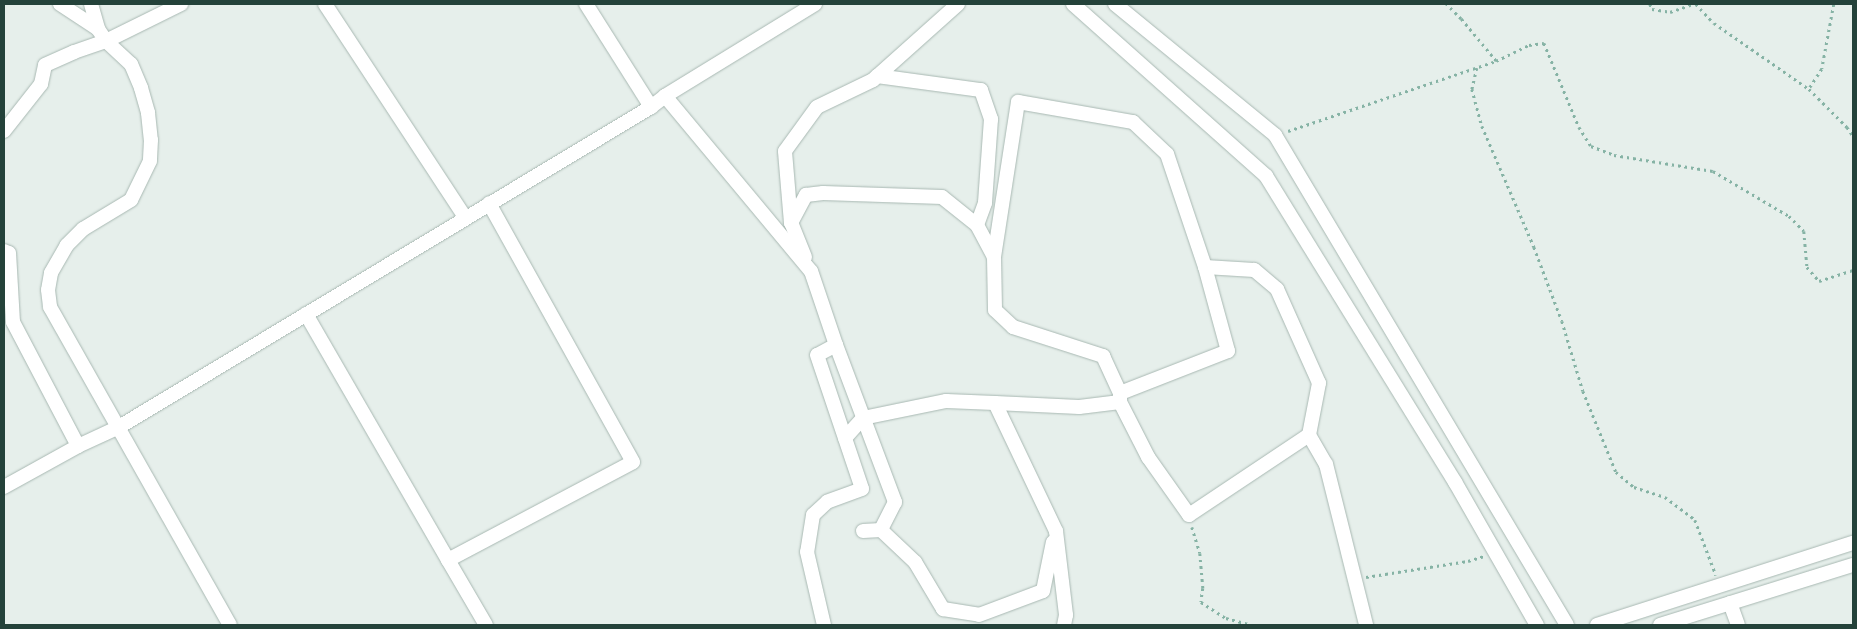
<!DOCTYPE html>
<html>
<head>
<meta charset="utf-8">
<style>
	body { margin:0 }
	#map { position:relative; width:1857px; height:629px; overflow:hidden; background:#e6efeb; font-family:Montserrat,sans-serif }
	div>[style] { position:absolute }
	.path>* { height:2.5px; margin-top:-1.25px; transform-origin:0; background:repeating-linear-gradient(90deg,#86b3a5 0 2.5px,transparent 0 6.5px) }
	.roads { filter:drop-shadow(0 0 1px #a8b8b2) drop-shadow(0 0 1px #a8b8b2) }
	.minor>* { height:14px; margin:-7px; padding:0 7px; transform-origin:7px; border-radius:7px; background:#fff }
	span { translate:-50% -50%; white-space:nowrap; text-align:center; line-height:1.15; -webkit-text-stroke:5px #f7fbf9; paint-order:stroke }
	.frame { position:absolute; inset:0; border:5px solid #24423a; pointer-events:none }
</style>
</head>
<body>
<div id="map">
	<div class="path">
		<i style="left:1650px;top:4px;width:5px;rotate:68deg"></i>
		<i style="left:1652px;top:9px;width:18px;rotate:9deg"></i>
		<i style="left:1670px;top:12px;width:24px;rotate:-19deg"></i>
		<i style="left:1696px;top:4px;width:26px;rotate:47deg"></i>
		<i style="left:1714px;top:23px;width:116px;rotate:34.8deg"></i>
		<i style="left:1834px;top:4px;width:66px;rotate:100.5deg"></i>
		<i style="left:1822px;top:69px;width:24px;rotate:123deg"></i>
		<i style="left:1809px;top:89px;width:54px;rotate:45deg"></i>
		<i style="left:1847px;top:127px;width:11px;rotate:56deg"></i>
		<i style="left:1496px;top:61px;width:37px;rotate:-26deg"></i>
		<i style="left:1529px;top:45px;width:15px;rotate:-8deg"></i>
		<i style="left:1544px;top:43px;width:91px;rotate:67.4deg"></i>
		<i style="left:1579px;top:127px;width:22px;rotate:58deg"></i>
		<i style="left:1591px;top:146px;width:25px;rotate:21deg"></i>
		<i style="left:1614px;top:155px;width:100px;rotate:9.2deg"></i>
		<i style="left:1713px;top:171px;width:88px;rotate:30.6deg"></i>
		<i style="left:1789px;top:216px;width:21px;rotate:45deg"></i>
		<i style="left:1804px;top:231px;width:36px;rotate:85deg"></i>
		<i style="left:1807px;top:267px;width:18px;rotate:49deg"></i>
		<i style="left:1819px;top:281px;width:36px;rotate:-18deg"></i>
		<i style="left:1477px;top:68px;width:22px;rotate:103deg"></i>
		<i style="left:1472px;top:89px;width:38px;rotate:75deg"></i>
		<i style="left:1482px;top:126px;width:132px;rotate:66.7deg"></i>
		<i style="left:1534px;top:247px;width:79px;rotate:69.3deg"></i>
		<i style="left:1562px;top:321px;width:73px;rotate:73.3deg"></i>
		<i style="left:1583px;top:391px;width:87px;rotate:67.8deg"></i>
		<i style="left:1616px;top:472px;width:23px;rotate:40deg"></i>
		<i style="left:1634px;top:487px;width:33px;rotate:18deg"></i>
		<i style="left:1665px;top:497px;width:38px;rotate:37deg"></i>
		<i style="left:1695px;top:520px;width:59px;rotate:69.1deg"></i>
		<i style="left:1288px;top:131px;width:219px;rotate:-18.6deg"></i>
		<i style="left:1496px;top:61px;width:55px;rotate:-129.8deg"></i>
		<i style="left:1461px;top:19px;width:21px;rotate:-135deg"></i>
		<i style="left:1192px;top:527px;width:27px;rotate:73deg"></i>
		<i style="left:1200px;top:553px;width:35px;rotate:85deg"></i>
		<i style="left:1203px;top:588px;width:14px;rotate:98deg"></i>
		<i style="left:1201px;top:602px;width:30px;rotate:33deg"></i>
		<i style="left:1226px;top:618px;width:27px;rotate:15deg"></i>
		<i style="left:1366px;top:577px;width:103px;rotate:-8.9deg"></i>
		<i style="left:1468px;top:561px;width:17px;rotate:-17deg"></i>
	</div>
	<div class="roads">
		<div class="minor">
			<i style="left:60px;top:4px;width:45px;rotate:33.3deg"></i>
			<i style="left:98px;top:29px;width:14px;rotate:56deg"></i>
			<i style="left:106px;top:41px;width:34px;rotate:43deg"></i>
			<i style="left:131px;top:64px;width:26px;rotate:67deg"></i>
			<i style="left:141px;top:88px;width:26px;rotate:74deg"></i>
			<i style="left:148px;top:113px;width:27px;rotate:84deg"></i>
			<i style="left:151px;top:140px;width:21px;rotate:93deg"></i>
			<i style="left:150px;top:161px;width:43px;rotate:116deg"></i>
			<i style="left:131px;top:200px;width:56px;rotate:148.9deg"></i>
			<i style="left:83px;top:229px;width:23px;rotate:135deg"></i>
			<i style="left:67px;top:245px;width:32px;rotate:120deg"></i>
			<i style="left:51px;top:273px;width:17px;rotate:100deg"></i>
			<i style="left:48px;top:290px;width:17px;rotate:83deg"></i>
			<i style="left:50px;top:307px;width:365px;rotate:60.5deg"></i>
			<i style="left:91px;top:4px;width:26px;rotate:74deg"></i>
			<i style="left:325px;top:4px;width:255px;rotate:56.7deg"></i>
			<i style="left:586px;top:4px;width:122px;rotate:57.7deg"></i>
			<i style="left:1073px;top:4px;width:259px;rotate:41.7deg"></i>
			<i style="left:1266px;top:176px;width:360px;rotate:58.3deg"></i>
			<i style="left:1455px;top:482px;width:165px;rotate:60.2deg"></i>
			<i style="left:1115px;top:4px;width:207px;rotate:39.3deg"></i>
			<i style="left:1275px;top:135px;width:570px;rotate:59.21deg"></i>
			<i style="left:877px;top:76px;width:105px;rotate:7.7deg"></i>
			<i style="left:981px;top:90px;width:31px;rotate:71deg"></i>
			<i style="left:991px;top:119px;width:84px;rotate:94.1deg"></i>
			<i style="left:985px;top:203px;width:23px;rotate:110deg"></i>
			<i style="left:977px;top:225px;width:36px;rotate:62deg"></i>
			<i style="left:994px;top:257px;width:53px;rotate:88.9deg"></i>
			<i style="left:995px;top:310px;width:25px;rotate:43deg"></i>
			<i style="left:1013px;top:327px;width:95px;rotate:17.9deg"></i>
			<i style="left:1103px;top:356px;width:41px;rotate:65.3deg"></i>
			<i style="left:1120px;top:393px;width:9px;rotate:90deg"></i>
			<i style="left:1120px;top:402px;width:41px;rotate:173deg"></i>
			<i style="left:1079px;top:407px;width:84px;rotate:-177.3deg"></i>
			<i style="left:665px;top:96px;width:228px;rotate:50.2deg"></i>
			<i style="left:811px;top:271px;width:78px;rotate:71.3deg"></i>
			<i style="left:836px;top:345px;width:21px;rotate:152deg"></i>
			<i style="left:817px;top:355px;width:141px;rotate:71.4deg"></i>
			<i style="left:862px;top:489px;width:37px;rotate:160deg"></i>
			<i style="left:827px;top:502px;width:19px;rotate:137deg"></i>
			<i style="left:813px;top:515px;width:37px;rotate:99deg"></i>
			<i style="left:807px;top:552px;width:75px;rotate:76.9deg"></i>
			<i style="left:4px;top:131px;width:60px;rotate:-51.8deg"></i>
			<i style="left:41px;top:84px;width:19px;rotate:-78deg"></i>
			<i style="left:45px;top:65px;width:32px;rotate:-24deg"></i>
			<i style="left:74px;top:52px;width:34px;rotate:-19deg"></i>
			<i style="left:106px;top:41px;width:84px;rotate:-26.3deg"></i>
			<i style="left:791px;top:223px;width:32px;rotate:-62deg"></i>
			<i style="left:806px;top:195px;width:17px;rotate:-7deg"></i>
			<i style="left:823px;top:193px;width:119px;rotate:1.9deg"></i>
			<i style="left:942px;top:197px;width:45px;rotate:38.7deg"></i>
			<i style="left:4px;top:251px;width:5px;rotate:22deg"></i>
			<i style="left:9px;top:253px;width:69px;rotate:86.7deg"></i>
			<i style="left:13px;top:322px;width:140px;rotate:62.3deg"></i>
			<i style="left:78px;top:446px;width:45px;rotate:-24.9deg"></i>
			<i style="left:119px;top:427px;width:621px;rotate:-31.03deg"></i>
			<i style="left:651px;top:107px;width:18px;rotate:-38deg"></i>
			<i style="left:665px;top:96px;width:176px;rotate:-31.5deg"></i>
			<i style="left:805px;top:257px;width:37px;rotate:-112deg"></i>
			<i style="left:791px;top:223px;width:72px;rotate:-94.8deg"></i>
			<i style="left:785px;top:151px;width:54px;rotate:-54deg"></i>
			<i style="left:817px;top:107px;width:62px;rotate:-25.7deg"></i>
			<i style="left:873px;top:80px;width:114px;rotate:-41.8deg"></i>
			<i style="left:994px;top:257px;width:157px;rotate:-81.2deg"></i>
			<i style="left:1018px;top:102px;width:117px;rotate:9.9deg"></i>
			<i style="left:1133px;top:122px;width:47px;rotate:43.3deg"></i>
			<i style="left:1167px;top:154px;width:119px;rotate:71.4deg"></i>
			<i style="left:1205px;top:267px;width:87px;rotate:74.7deg"></i>
			<i style="left:1228px;top:351px;width:116px;rotate:158.7deg"></i>
			<i style="left:306px;top:314px;width:284px;rotate:60deg"></i>
			<i style="left:448px;top:560px;width:209px;rotate:-27.9deg"></i>
			<i style="left:633px;top:462px;width:296px;rotate:-119.1deg"></i>
			<i style="left:836px;top:345px;width:168px;rotate:69.4deg"></i>
			<i style="left:895px;top:502px;width:31px;rotate:117deg"></i>
			<i style="left:881px;top:530px;width:18px;rotate:177deg"></i>
			<i style="left:1120px;top:402px;width:62px;rotate:63deg"></i>
			<i style="left:1148px;top:457px;width:71px;rotate:54.7deg"></i>
			<i style="left:1189px;top:515px;width:144px;rotate:-33.7deg"></i>
			<i style="left:1309px;top:435px;width:53px;rotate:-79.1deg"></i>
			<i style="left:1319px;top:383px;width:103px;rotate:-114.1deg"></i>
			<i style="left:1277px;top:289px;width:30px;rotate:-140deg"></i>
			<i style="left:1254px;top:270px;width:49px;rotate:-176.5deg"></i>
			<i style="left:1309px;top:435px;width:34px;rotate:60deg"></i>
			<i style="left:1326px;top:464px;width:166px;rotate:76deg"></i>
			<i style="left:845px;top:438px;width:27px;rotate:-48deg"></i>
			<i style="left:863px;top:418px;width:85px;rotate:-11.6deg"></i>
			<i style="left:946px;top:401px;width:49px;rotate:2.3deg"></i>
			<i style="left:995px;top:403px;width:142px;rotate:64.5deg"></i>
			<i style="left:1056px;top:531px;width:85px;rotate:83.2deg"></i>
			<i style="left:1066px;top:615px;width:10px;rotate:101deg"></i>
			<i style="left:4px;top:487px;width:85px;rotate:-29deg"></i>
			<i style="left:881px;top:530px;width:47px;rotate:43.3deg"></i>
			<i style="left:915px;top:562px;width:55px;rotate:59.2deg"></i>
			<i style="left:943px;top:609px;width:36px;rotate:9deg"></i>
			<i style="left:979px;top:615px;width:68px;rotate:-20.6deg"></i>
			<i style="left:1043px;top:591px;width:50px;rotate:-78.5deg"></i>
			<i style="left:448px;top:560px;width:75px;rotate:59.7deg"></i>
			<i style="left:1730px;top:603px;width:23px;rotate:70deg"></i>
			<i style="left:1597px;top:625px;width:269px;rotate:-17.8deg"></i>
			<i style="left:1660px;top:625px;width:202px;rotate:-17.3deg"></i>
		</div>
	</div>
	<div class="frame"></div>
</div>
</body>
</html>
